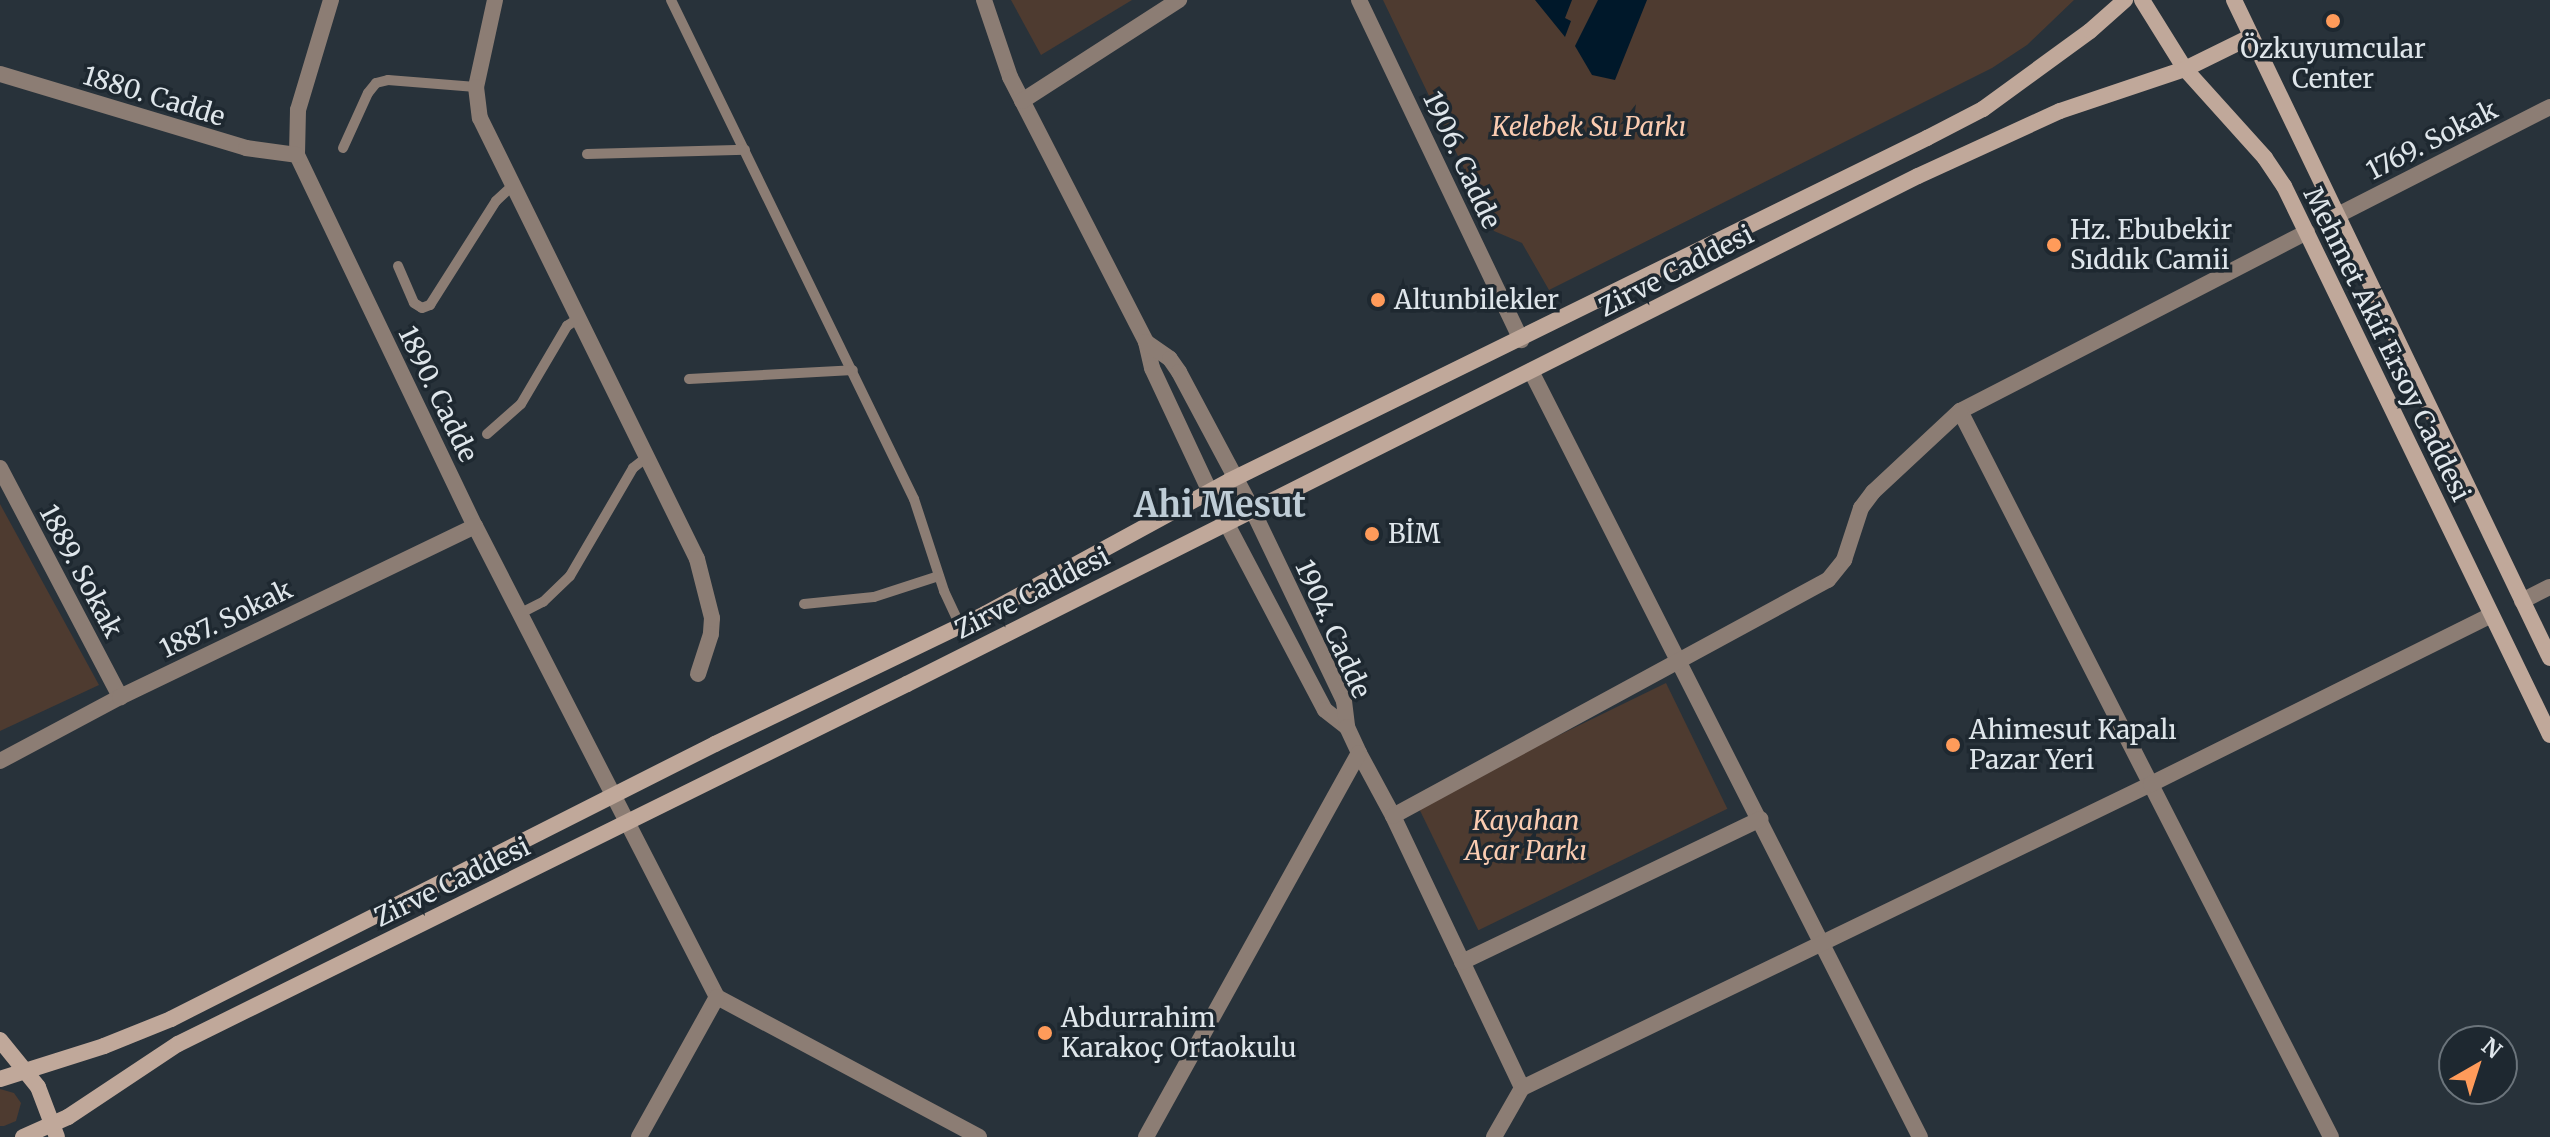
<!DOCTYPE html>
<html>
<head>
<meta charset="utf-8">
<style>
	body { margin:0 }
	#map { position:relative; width:2550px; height:1137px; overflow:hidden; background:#28323a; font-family:Merriweather,serif }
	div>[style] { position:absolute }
	.green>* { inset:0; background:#4e3b30; transform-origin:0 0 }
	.water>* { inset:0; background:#00182a }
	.lane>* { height:10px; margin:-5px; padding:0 5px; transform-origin:5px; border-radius:5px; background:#8c7d74 }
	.street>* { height:16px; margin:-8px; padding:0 8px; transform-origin:8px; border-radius:8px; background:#8c7d74 }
	.secondary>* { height:16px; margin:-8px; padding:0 8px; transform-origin:8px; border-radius:8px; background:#c0a89a }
	.dots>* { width:22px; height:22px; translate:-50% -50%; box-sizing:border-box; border:4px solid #1e2830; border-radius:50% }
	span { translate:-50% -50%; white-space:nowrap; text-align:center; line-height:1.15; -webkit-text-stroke:7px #1e2830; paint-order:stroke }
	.poi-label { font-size:26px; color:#dfe6eb }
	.left { translate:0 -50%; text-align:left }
	.street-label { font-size:26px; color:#dfe6eb }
	.park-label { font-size:26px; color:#fbccb1; font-style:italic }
	.district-label { font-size:34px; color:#beccd6; font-weight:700 }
	.north { position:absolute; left:2438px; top:1025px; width:80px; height:80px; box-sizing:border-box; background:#1e2830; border:2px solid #6b747b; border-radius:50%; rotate:39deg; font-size:22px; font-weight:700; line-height:32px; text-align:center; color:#dfe6eb }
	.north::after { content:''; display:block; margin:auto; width:28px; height:36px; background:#ff9b5a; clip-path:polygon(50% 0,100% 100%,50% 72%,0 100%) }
</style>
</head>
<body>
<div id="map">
	<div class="green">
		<i style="clip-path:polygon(1011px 0,1132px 0,1041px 55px)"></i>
		<i style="clip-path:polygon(1383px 0,2074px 0,2027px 45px,1992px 68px,1549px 290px,1522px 243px,1494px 231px)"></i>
		<i style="clip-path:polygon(0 504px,99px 685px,0 731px)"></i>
		<i style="left:1666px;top:683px;width:140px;height:277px;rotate:64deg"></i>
		<i style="clip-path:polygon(0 1089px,14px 1093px,21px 1103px,16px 1121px,4px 1126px,0 1126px)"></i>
	</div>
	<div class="water">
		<i style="clip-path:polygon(1535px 0,1572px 0,1565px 18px,1571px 21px,1565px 37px)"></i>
		<i style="clip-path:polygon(1598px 0,1647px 0,1615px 80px,1592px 75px,1575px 46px)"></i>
	</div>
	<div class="lane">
		<i style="left:671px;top:0;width:555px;rotate:64.04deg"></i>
		<i style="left:914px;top:499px;width:97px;rotate:71.9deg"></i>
		<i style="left:944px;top:591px;width:38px;rotate:65deg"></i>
		<i style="left:343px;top:148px;width:60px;rotate:-65.6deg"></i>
		<i style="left:368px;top:93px;width:13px;rotate:-51deg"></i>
		<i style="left:376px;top:83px;width:12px;rotate:-14deg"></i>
		<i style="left:388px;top:80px;width:88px;rotate:4.5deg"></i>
		<i style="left:587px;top:154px;width:158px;rotate:-1.5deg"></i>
		<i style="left:398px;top:266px;width:40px;rotate:66.6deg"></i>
		<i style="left:414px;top:303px;width:9px;rotate:32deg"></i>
		<i style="left:422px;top:308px;width:9px;rotate:-21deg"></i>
		<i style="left:430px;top:305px;width:123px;rotate:-57.6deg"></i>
		<i style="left:496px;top:201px;width:23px;rotate:-43deg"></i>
		<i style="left:689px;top:379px;width:164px;rotate:-3.1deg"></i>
		<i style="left:487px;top:434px;width:45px;rotate:-41.4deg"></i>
		<i style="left:521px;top:404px;width:91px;rotate:-59.5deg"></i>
		<i style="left:567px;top:326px;width:14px;rotate:-34deg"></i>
		<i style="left:804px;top:604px;width:70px;rotate:-5.7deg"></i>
		<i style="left:874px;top:597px;width:68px;rotate:-17.9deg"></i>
		<i style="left:521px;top:613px;width:25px;rotate:-27deg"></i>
		<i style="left:543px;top:602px;width:37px;rotate:-44deg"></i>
		<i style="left:570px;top:576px;width:125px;rotate:-59.7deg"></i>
		<i style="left:633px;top:468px;width:18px;rotate:-38deg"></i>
	</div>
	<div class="street">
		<i style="left:331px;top:0;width:115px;rotate:106.7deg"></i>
		<i style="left:298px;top:110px;width:45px;rotate:91.3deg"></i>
		<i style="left:297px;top:155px;width:411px;rotate:64.4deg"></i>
		<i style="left:475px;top:526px;width:530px;rotate:62.81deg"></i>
		<i style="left:717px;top:997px;width:297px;rotate:28.1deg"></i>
		<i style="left:495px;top:0;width:89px;rotate:102.3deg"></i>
		<i style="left:476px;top:87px;width:31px;rotate:83deg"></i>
		<i style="left:480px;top:118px;width:491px;rotate:63.8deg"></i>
		<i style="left:697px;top:559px;width:61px;rotate:75.7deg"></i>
		<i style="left:712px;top:618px;width:16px;rotate:94deg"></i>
		<i style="left:711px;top:634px;width:42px;rotate:108deg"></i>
		<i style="left:984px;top:0;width:81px;rotate:71.3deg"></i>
		<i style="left:1010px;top:77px;width:298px;rotate:62.8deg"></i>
		<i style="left:1146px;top:342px;width:27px;rotate:77deg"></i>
		<i style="left:1152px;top:368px;width:137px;rotate:64.9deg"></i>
		<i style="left:1210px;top:492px;width:246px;rotate:62.2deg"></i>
		<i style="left:1325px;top:710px;width:28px;rotate:38deg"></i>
		<i style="left:1359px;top:0;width:377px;rotate:64.5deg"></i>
		<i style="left:0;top:74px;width:257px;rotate:16.7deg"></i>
		<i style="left:246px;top:148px;width:51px;rotate:7.8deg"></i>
		<i style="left:1022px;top:101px;width:187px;rotate:-32.8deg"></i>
		<i style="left:2336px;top:216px;width:240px;rotate:-27deg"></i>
		<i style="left:2307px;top:232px;width:390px;rotate:152.7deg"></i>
		<i style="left:1960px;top:411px;width:815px;rotate:62.93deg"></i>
		<i style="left:1146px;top:342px;width:29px;rotate:35deg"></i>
		<i style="left:1170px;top:359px;width:16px;rotate:55deg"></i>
		<i style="left:1179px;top:372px;width:155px;rotate:61.9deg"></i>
		<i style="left:1252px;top:509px;width:213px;rotate:64.4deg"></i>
		<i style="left:1344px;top:701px;width:26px;rotate:83deg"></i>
		<i style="left:1347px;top:727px;width:29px;rotate:65deg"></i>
		<i style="left:1359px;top:753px;width:72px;rotate:61.6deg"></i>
		<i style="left:1393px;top:816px;width:301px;rotate:64.6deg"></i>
		<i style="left:1531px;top:371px;width:859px;rotate:63.08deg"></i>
		<i style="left:0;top:468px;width:259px;rotate:62.3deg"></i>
		<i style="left:2522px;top:601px;width:31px;rotate:-27deg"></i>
		<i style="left:0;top:761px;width:136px;rotate:-28.1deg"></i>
		<i style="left:120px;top:697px;width:394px;rotate:-25.7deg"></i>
		<i style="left:1393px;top:816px;width:495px;rotate:-28.5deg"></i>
		<i style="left:1828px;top:580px;width:26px;rotate:-51deg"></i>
		<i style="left:1844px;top:560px;width:55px;rotate:-71.9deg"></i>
		<i style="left:1861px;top:508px;width:20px;rotate:-53deg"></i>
		<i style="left:1873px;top:492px;width:119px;rotate:-43deg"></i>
		<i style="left:1462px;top:962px;width:331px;rotate:-25.6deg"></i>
		<i style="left:639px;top:1137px;width:160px;rotate:-60.9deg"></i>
		<i style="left:1146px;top:1137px;width:439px;rotate:-61deg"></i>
		<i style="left:1494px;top:1137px;width:56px;rotate:-60.3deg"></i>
		<i style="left:1522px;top:1088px;width:699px;rotate:-25.79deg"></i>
		<i style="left:2151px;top:784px;width:380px;rotate:-26.4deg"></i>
	</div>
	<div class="secondary">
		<i style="left:2142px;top:0;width:81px;rotate:58.1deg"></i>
		<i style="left:2185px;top:69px;width:120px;rotate:48deg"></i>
		<i style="left:2265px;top:158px;width:34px;rotate:56deg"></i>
		<i style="left:2284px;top:186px;width:610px;rotate:64.15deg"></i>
		<i style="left:2234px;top:0;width:730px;rotate:64.35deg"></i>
		<i style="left:0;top:1040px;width:60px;rotate:51deg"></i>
		<i style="left:38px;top:1087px;width:53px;rotate:69.2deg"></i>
		<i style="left:0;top:1079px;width:109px;rotate:-17.6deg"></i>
		<i style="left:104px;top:1046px;width:72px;rotate:-21.9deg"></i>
		<i style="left:171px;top:1019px;width:610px;rotate:-26.82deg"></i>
		<i style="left:715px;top:744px;width:300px;rotate:-25.7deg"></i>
		<i style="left:985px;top:614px;width:278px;rotate:-28.6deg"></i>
		<i style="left:1229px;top:481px;width:778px;rotate:-26.17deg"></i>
		<i style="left:1927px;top:138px;width:63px;rotate:-27.4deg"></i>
		<i style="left:1983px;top:109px;width:132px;rotate:-36.1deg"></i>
		<i style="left:2090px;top:31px;width:47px;rotate:-41.5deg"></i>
		<i style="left:23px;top:1137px;width:49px;rotate:-24deg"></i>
		<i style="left:68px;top:1117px;width:132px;rotate:-33.6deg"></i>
		<i style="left:178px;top:1044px;width:813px;rotate:-26.28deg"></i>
		<i style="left:907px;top:684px;width:1131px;rotate:-26.68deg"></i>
		<i style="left:1918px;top:176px;width:156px;rotate:-24.6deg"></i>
		<i style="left:2060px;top:111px;width:132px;rotate:-18.6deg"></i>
		<i style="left:2185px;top:69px;width:72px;rotate:-26.2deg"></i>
	</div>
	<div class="dots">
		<i style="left:2333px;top:21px;background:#ff9b5a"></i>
		<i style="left:2054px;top:245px;background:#ff9b5a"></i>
		<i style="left:1378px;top:300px;background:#ff9b5a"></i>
		<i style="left:1372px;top:534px;background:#ff9b5a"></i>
		<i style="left:1953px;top:745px;background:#ff9b5a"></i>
		<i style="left:1045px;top:1033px;background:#ff9b5a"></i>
	</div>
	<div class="poi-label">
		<span style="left:2333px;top:64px">Özkuyumcular<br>Center</span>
		<span class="left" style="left:2070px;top:245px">Hz. Ebubekir<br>Sıddık Camii</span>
		<span class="left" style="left:1394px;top:300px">Altunbilekler</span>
		<span class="left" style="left:1388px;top:534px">BİM</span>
		<span class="left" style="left:1969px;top:745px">Ahimesut Kapalı<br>Pazar Yeri</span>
		<span class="left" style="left:1061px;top:1033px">Abdurrahim<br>Karakoç Ortaokulu</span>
	</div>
	<div class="street-label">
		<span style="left:154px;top:96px;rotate:17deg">1880. Cadde</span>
		<span style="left:2432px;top:140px;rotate:-27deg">1769. Sokak</span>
		<span style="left:1462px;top:160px;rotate:65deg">1906. Cadde</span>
		<span style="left:1676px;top:271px;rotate:-27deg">Zirve Caddesi</span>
		<span style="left:2387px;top:344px;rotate:64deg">Mehmet Akif Ersoy Caddesi</span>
		<span style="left:438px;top:394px;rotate:64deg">1890. Cadde</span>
		<span style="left:81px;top:571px;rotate:62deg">1889. Sokak</span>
		<span style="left:1032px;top:593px;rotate:-27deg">Zirve Caddesi</span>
		<span style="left:226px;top:619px;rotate:-26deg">1887. Sokak</span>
		<span style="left:1333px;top:629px;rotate:66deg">1904. Cadde</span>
		<span style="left:452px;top:882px;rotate:-26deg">Zirve Caddesi</span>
	</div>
	<div class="park-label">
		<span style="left:1589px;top:127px">Kelebek Su Parkı</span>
		<span style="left:1526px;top:836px">Kayahan<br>Açar Parkı</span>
	</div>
	<div class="district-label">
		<span style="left:1220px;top:506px">Ahi Mesut</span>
	</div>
	<div class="north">N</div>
</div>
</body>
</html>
